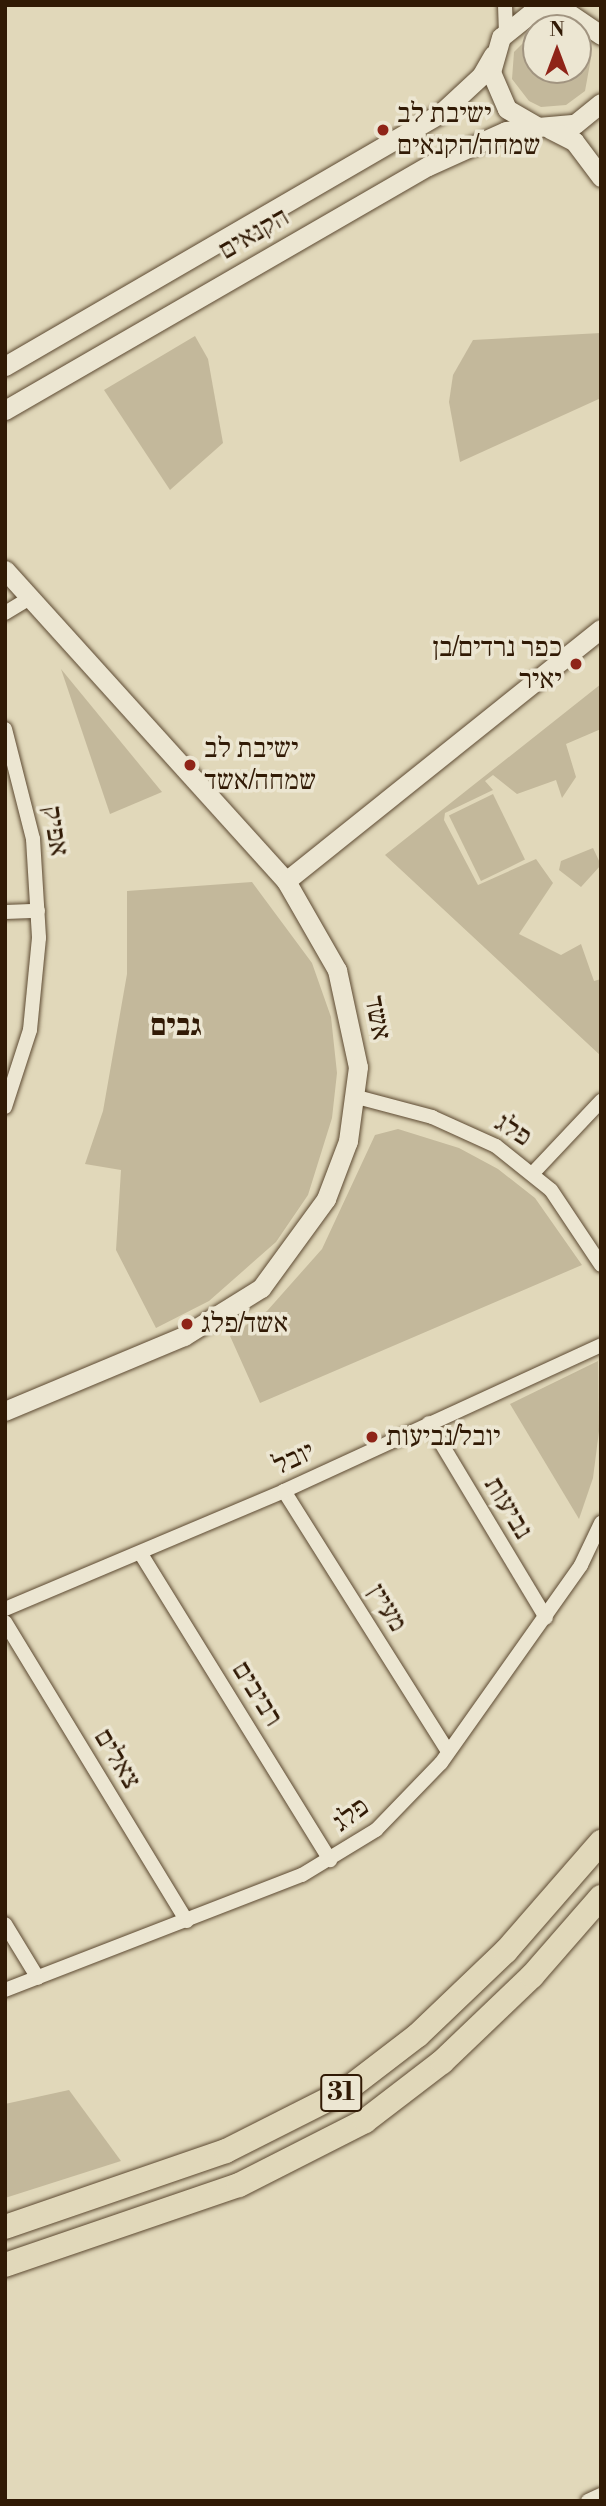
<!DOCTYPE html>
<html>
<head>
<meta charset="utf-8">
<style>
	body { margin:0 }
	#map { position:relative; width:606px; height:2506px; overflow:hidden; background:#e1d8ba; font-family:"Libre Bodoni","Frank Ruhl Libre",serif }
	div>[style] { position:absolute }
	.green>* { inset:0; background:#c3b89b; transform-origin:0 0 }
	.roads { filter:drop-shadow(0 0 2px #5d4a32) drop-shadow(0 0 2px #5d4a32) }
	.street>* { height:14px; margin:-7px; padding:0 7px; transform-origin:7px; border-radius:7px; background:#ece6d2 }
	.secondary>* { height:19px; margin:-9.5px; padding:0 9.5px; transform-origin:9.5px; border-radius:9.5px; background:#ece6d2 }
	.highway>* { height:24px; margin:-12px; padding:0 12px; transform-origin:12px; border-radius:12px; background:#e1d8ba }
	.dots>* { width:19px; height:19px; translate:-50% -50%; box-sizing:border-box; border:4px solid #ece6d2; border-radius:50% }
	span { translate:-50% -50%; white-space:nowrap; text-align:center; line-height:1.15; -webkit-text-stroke:7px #ece6d2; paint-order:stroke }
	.shield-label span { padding:2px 5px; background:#ece6d2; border:2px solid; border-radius:5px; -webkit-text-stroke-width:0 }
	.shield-label { font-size:26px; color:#311a05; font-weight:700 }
	.poi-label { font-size:28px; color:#311a05 }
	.left { translate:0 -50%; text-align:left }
	.right { translate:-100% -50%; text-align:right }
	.street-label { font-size:28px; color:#311a05 }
	.neighbourhood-label { font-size:30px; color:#311a05; font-weight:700 }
	.frame { position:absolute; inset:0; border:7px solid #311a05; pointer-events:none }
	.north { position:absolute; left:522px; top:14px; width:70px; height:70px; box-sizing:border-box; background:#ece6d2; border:2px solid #a19480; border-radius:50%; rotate:0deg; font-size:19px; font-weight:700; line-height:28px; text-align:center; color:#311a05 }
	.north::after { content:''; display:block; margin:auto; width:24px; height:32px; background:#8f2418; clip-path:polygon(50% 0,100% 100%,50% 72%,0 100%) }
</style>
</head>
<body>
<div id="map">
	<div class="green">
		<i style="clip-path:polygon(536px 30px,536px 70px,578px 70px,578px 37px,591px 58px,585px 91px,566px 105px,541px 107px,529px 101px,512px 79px,514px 52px)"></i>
		<i style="clip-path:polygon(601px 333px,601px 398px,460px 462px,449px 402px,453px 375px,473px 340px)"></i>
		<i style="clip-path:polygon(195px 336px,208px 359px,223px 443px,170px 490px,104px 390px)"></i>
		<i style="clip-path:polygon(61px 669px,162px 792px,110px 814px)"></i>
		<i style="clip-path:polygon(601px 684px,601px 729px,566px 744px,576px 777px,562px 798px,556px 780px,517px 794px,493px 775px,485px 781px,493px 790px,445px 813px,444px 820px,478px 885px,536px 859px,553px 883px,519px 934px,561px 955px,581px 944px,594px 981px,601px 979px,601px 1056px,385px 855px)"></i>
		<i style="left:493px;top:794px;width:73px;height:49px;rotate:64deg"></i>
		<i style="clip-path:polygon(593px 848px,601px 865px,581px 887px,559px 870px,561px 861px)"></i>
		<i style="clip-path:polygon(252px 882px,312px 963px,331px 1017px,337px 1073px,332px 1118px,308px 1195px,276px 1242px,209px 1301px,156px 1328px,116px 1250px,121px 1170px,85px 1164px,103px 1111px,127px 974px,127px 891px)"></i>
		<i style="clip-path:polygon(398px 1129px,459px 1148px,498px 1169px,535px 1198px,582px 1265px,260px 1403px,230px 1336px,267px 1311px,322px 1249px,375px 1135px)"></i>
		<i style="clip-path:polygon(598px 1361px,599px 1431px,593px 1478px,579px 1519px,510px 1404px)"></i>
		<i style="clip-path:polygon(69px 2090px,121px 2161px,5px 2198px,5px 2104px)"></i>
	</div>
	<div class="roads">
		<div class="street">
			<i style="left:505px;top:5px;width:25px;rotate:88deg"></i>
			<i style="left:5px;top:613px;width:29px;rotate:-31deg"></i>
			<i style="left:5px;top:729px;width:114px;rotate:75.7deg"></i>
			<i style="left:33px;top:839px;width:99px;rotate:86.5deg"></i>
			<i style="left:39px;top:938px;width:92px;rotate:95.6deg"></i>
			<i style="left:30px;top:1030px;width:81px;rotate:108deg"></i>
			<i style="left:5px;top:912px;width:33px;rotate:-2deg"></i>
			<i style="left:357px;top:1097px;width:78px;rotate:14.9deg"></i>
			<i style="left:432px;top:1117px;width:70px;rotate:24.4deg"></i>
			<i style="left:496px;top:1146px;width:70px;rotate:38.7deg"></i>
			<i style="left:551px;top:1190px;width:90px;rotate:56.3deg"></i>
			<i style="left:534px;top:1172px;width:98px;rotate:-46.7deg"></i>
			<i style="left:429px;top:1423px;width:227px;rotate:59deg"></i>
			<i style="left:284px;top:1491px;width:307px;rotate:57.8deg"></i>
			<i style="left:141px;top:1554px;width:360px;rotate:58.3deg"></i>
			<i style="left:5px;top:1609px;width:303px;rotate:-22.9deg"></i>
			<i style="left:284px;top:1491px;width:349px;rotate:-24.7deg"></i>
			<i style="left:5px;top:1622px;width:350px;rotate:58.7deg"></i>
			<i style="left:5px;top:1924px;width:63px;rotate:58.6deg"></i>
			<i style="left:5px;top:1990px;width:318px;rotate:-21.2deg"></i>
			<i style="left:302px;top:1875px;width:87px;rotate:-31.3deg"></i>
			<i style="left:376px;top:1830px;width:93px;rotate:-45.9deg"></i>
			<i style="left:441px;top:1763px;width:242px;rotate:-54.7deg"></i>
			<i style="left:581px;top:1565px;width:47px;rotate:-64.5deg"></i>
			<i style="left:588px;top:2501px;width:14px;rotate:-25deg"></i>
		</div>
		<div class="secondary">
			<i style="left:601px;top:35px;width:41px;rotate:-145.9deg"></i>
			<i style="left:567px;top:12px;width:36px;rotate:178deg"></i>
			<i style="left:531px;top:13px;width:38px;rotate:141deg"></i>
			<i style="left:501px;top:37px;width:36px;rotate:106deg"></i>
			<i style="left:491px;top:72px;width:40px;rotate:66.6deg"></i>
			<i style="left:507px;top:109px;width:36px;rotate:30deg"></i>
			<i style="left:538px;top:127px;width:37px;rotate:-5deg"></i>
			<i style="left:575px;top:124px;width:33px;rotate:-39deg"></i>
			<i style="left:550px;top:129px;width:27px;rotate:27deg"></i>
			<i style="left:574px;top:141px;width:45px;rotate:53.1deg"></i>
			<i style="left:5px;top:366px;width:504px;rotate:-30.13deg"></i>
			<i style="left:441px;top:113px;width:54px;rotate:-42.8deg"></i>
			<i style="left:481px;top:76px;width:24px;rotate:-60deg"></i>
			<i style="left:5px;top:410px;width:488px;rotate:-30deg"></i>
			<i style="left:428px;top:166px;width:85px;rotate:-24.2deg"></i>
			<i style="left:506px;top:131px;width:32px;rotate:-7deg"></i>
			<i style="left:5px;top:570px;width:419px;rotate:47.9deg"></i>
			<i style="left:286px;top:881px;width:103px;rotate:60.2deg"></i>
			<i style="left:337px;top:970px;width:99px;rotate:77.8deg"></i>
			<i style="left:358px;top:1067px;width:75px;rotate:97.7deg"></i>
			<i style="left:348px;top:1141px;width:62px;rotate:110.8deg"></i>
			<i style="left:326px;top:1199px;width:110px;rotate:126.1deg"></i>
			<i style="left:261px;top:1288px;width:91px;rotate:148.1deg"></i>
			<i style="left:184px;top:1336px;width:194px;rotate:157.3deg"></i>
			<i style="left:286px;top:881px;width:403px;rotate:-38.7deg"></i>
		</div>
		<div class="highway">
			<i style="left:5px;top:2227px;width:234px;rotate:-19deg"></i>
			<i style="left:226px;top:2151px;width:133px;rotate:-26.8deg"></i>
			<i style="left:345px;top:2091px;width:92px;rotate:-37.5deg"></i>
			<i style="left:418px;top:2035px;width:122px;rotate:-43.7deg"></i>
			<i style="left:506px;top:1951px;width:145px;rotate:-48.9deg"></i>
			<i style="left:5px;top:2265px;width:247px;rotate:-18.9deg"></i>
			<i style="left:239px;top:2185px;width:141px;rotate:-26.9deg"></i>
			<i style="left:365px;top:2121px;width:97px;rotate:-37.5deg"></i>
			<i style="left:442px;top:2062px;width:124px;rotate:-43.7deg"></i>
			<i style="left:532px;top:1976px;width:105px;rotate:-48.9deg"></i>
		</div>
	</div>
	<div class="dots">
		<i style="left:383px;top:130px;background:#8f2418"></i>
		<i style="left:576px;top:664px;background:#8f2418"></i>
		<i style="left:190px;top:765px;background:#8f2418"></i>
		<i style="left:187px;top:1324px;background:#8f2418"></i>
		<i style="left:372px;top:1437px;background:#8f2418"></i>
	</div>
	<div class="shield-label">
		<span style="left:341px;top:2093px">31</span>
	</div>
	<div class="poi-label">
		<span class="left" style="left:397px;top:130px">ישיבת לב<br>שמחה/הקנאים</span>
		<span class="right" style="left:562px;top:664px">כפר נרדים/בן<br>יאיר</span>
		<span class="left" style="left:204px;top:765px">ישיבת לב<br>שמחה/אשד</span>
		<span class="left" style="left:201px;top:1324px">אשד/פלג</span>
		<span class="left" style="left:386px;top:1437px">יובל/נביעות</span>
	</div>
	<div class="street-label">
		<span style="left:254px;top:234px;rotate:-30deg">הקנאים</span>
		<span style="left:55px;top:831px;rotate:81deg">אפיק</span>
		<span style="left:377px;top:1018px;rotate:79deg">אשד</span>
		<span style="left:513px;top:1130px;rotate:32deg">פלג</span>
		<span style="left:294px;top:1459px;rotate:-25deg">יובל</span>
		<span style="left:508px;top:1508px;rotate:59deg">נביעות</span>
		<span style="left:387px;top:1608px;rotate:58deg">מעיין</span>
		<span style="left:257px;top:1694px;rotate:58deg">רביבים</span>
		<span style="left:117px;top:1759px;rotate:59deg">צאלים</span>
		<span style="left:351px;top:1815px;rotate:-37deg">פלג</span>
	</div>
	<div class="neighbourhood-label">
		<span style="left:176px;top:1026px">גבים</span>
	</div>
	<div class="frame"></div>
	<div class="north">N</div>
</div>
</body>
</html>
